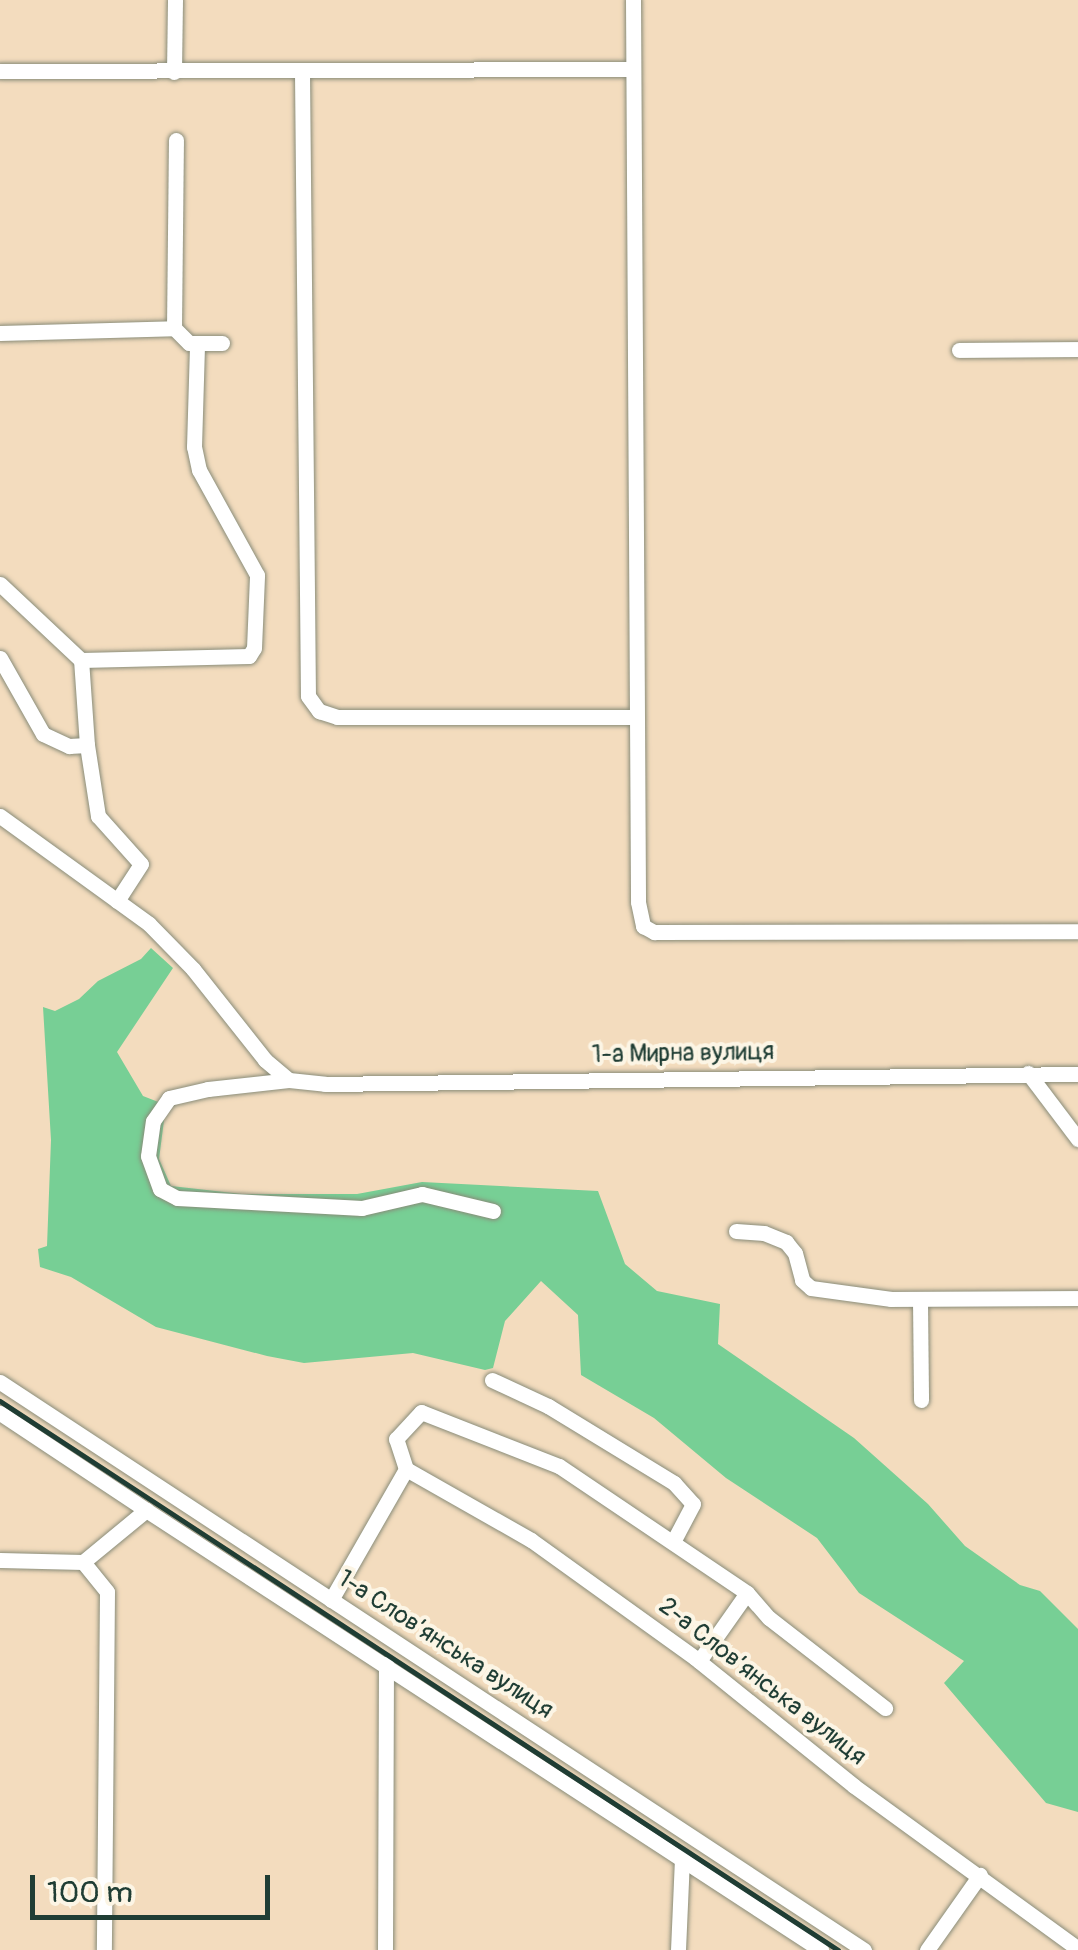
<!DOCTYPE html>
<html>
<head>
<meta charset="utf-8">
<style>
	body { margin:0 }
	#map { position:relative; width:1078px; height:1950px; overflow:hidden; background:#f3dcbe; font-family:Pangolin,sans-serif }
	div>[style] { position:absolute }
	.green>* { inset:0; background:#77cf95 }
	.roads { filter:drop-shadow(0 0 2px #898c79) drop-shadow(0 0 2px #898c79) }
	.minor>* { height:15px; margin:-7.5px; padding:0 7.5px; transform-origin:7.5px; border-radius:7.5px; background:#fff }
	.rail>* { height:5px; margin:-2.5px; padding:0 2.5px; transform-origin:2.5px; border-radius:2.5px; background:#1f3d34 }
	span { translate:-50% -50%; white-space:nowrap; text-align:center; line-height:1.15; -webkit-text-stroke:8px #fcf5e5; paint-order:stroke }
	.street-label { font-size:25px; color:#1f3d34 }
	.scale { position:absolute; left:30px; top:1875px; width:240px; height:45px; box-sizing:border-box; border:5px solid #1f3d34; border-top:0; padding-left:12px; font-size:30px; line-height:35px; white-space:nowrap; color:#1f3d34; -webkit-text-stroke:8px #fcf5e5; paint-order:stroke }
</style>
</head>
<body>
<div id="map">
	<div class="green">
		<i style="clip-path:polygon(151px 948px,173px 968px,117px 1052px,143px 1096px,166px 1105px,159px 1159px,171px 1186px,242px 1194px,357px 1194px,422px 1182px,598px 1191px,625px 1264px,657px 1291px,720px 1304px,718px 1344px,854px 1438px,928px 1504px,965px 1546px,1020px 1585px,1040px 1591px,1078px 1629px,1078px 1812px,1046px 1803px,944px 1683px,964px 1661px,859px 1593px,817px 1538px,726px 1478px,654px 1418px,581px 1375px,578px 1315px,541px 1281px,505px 1321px,493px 1368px,485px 1370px,413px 1353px,304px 1363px,267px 1356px,156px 1327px,71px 1277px,40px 1267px,38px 1249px,47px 1246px,51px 1140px,43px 1007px,55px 1011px,79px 999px,98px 981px,141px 959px)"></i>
	</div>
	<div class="roads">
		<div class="minor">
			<i style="left:633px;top:0;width:902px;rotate:89.68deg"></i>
			<i style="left:638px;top:902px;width:25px;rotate:78deg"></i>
			<i style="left:643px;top:926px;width:13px;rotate:29deg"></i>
			<i style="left:654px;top:932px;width:424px;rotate:-0.1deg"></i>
			<i style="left:0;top:71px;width:633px;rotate:-0.18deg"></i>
			<i style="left:174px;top:72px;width:72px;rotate:-89.2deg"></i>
			<i style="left:302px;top:73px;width:623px;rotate:89.45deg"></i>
			<i style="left:308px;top:696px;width:19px;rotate:54deg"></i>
			<i style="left:319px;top:711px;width:19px;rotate:18deg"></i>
			<i style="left:337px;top:717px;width:299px"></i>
			<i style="left:174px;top:328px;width:21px;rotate:45deg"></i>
			<i style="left:189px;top:343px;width:33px"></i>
			<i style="left:0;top:333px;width:174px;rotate:-1.6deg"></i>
			<i style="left:174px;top:328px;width:188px;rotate:-89.4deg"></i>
			<i style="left:959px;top:350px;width:119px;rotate:-0.5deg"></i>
			<i style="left:0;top:584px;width:111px;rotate:43.2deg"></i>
			<i style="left:81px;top:660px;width:168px;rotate:-1.4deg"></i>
			<i style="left:249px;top:656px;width:9px;rotate:-58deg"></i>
			<i style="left:254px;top:648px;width:73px;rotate:-87.6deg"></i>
			<i style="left:257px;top:575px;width:120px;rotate:-118.9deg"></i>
			<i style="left:199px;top:470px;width:24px;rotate:-102deg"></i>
			<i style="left:194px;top:447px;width:102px;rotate:-88.3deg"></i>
			<i style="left:0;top:658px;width:87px;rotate:60.5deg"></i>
			<i style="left:43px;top:734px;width:29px;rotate:25deg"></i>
			<i style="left:69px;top:746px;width:18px;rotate:-3deg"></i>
			<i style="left:87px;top:745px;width:85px;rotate:-94deg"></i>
			<i style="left:87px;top:745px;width:72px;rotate:81.2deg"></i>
			<i style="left:98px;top:816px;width:64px;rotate:48.1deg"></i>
			<i style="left:141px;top:864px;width:44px;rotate:123deg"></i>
			<i style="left:0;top:816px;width:184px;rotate:35.9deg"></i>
			<i style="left:149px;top:924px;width:63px;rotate:45.6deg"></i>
			<i style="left:193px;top:969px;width:116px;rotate:51.6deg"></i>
			<i style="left:265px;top:1060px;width:31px;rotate:40deg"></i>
			<i style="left:1028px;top:1073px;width:83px;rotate:52.9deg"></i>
			<i style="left:493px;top:1211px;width:73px;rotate:-166.5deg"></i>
			<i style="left:422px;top:1194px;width:62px;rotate:166.9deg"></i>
			<i style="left:362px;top:1208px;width:185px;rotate:-176.9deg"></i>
			<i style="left:177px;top:1198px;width:19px;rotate:-152deg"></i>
			<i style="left:160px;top:1189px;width:35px;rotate:-110deg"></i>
			<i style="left:148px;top:1156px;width:35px;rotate:-82deg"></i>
			<i style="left:153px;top:1121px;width:28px;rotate:-55deg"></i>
			<i style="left:169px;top:1098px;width:40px;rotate:-13deg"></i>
			<i style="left:208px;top:1089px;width:81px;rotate:-6.3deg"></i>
			<i style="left:289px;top:1080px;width:36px;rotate:6deg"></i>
			<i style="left:325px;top:1084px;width:753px;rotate:-0.76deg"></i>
			<i style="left:736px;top:1231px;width:28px;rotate:4deg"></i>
			<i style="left:764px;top:1233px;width:24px;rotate:22deg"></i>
			<i style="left:786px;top:1242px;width:14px;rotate:51deg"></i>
			<i style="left:795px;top:1253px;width:28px;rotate:75deg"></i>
			<i style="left:802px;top:1280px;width:12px;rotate:42deg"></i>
			<i style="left:811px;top:1288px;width:81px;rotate:7.8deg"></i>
			<i style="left:891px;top:1299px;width:187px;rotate:-0.3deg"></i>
			<i style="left:920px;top:1300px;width:100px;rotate:89.4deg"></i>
			<i style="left:492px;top:1380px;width:62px;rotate:24.9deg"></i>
			<i style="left:548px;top:1406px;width:148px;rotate:31.4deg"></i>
			<i style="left:674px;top:1483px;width:28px;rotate:48deg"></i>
			<i style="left:693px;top:1504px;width:43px;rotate:117.8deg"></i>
			<i style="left:0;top:1382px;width:1034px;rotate:33.32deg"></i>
			<i style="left:0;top:1413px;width:175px;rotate:33.6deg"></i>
			<i style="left:406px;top:1469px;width:144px;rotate:29.6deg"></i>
			<i style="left:531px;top:1540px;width:202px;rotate:35.7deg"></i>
			<i style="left:695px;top:1658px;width:204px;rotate:38.8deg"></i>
			<i style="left:854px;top:1786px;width:277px;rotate:36deg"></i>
			<i style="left:0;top:1560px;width:83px;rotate:1.4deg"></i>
			<i style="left:83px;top:1562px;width:82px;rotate:-39.5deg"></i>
			<i style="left:146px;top:1510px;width:806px;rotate:33.1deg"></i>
			<i style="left:83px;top:1562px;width:38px;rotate:51deg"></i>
			<i style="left:107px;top:1592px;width:358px;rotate:90.5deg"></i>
			<i style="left:331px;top:1600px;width:151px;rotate:-60.2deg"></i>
			<i style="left:406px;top:1469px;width:32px;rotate:-108deg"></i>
			<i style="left:396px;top:1439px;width:37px;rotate:-47deg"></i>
			<i style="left:421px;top:1412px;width:148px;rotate:21.4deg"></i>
			<i style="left:559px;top:1466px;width:227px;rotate:34deg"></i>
			<i style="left:747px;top:1593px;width:33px;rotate:49deg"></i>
			<i style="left:769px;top:1618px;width:147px;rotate:37.8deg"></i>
			<i style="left:699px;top:1661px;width:83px;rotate:-54.8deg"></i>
			<i style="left:385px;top:1950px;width:286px;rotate:-89.8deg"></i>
			<i style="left:678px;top:1950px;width:93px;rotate:-87.5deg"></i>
			<i style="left:927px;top:1950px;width:92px;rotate:-54.8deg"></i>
		</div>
	</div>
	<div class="rail">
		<i style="left:0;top:1401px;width:1002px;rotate:33.23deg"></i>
	</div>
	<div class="street-label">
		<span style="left:683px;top:1054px;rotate:-1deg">1-а Мирна вулиця</span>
		<span style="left:445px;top:1645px;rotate:33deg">1-а Слов’янська вулиця</span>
		<span style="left:762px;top:1682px;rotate:38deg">2-а Слов’янська вулиця</span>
	</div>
	<div class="scale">100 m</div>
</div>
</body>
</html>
